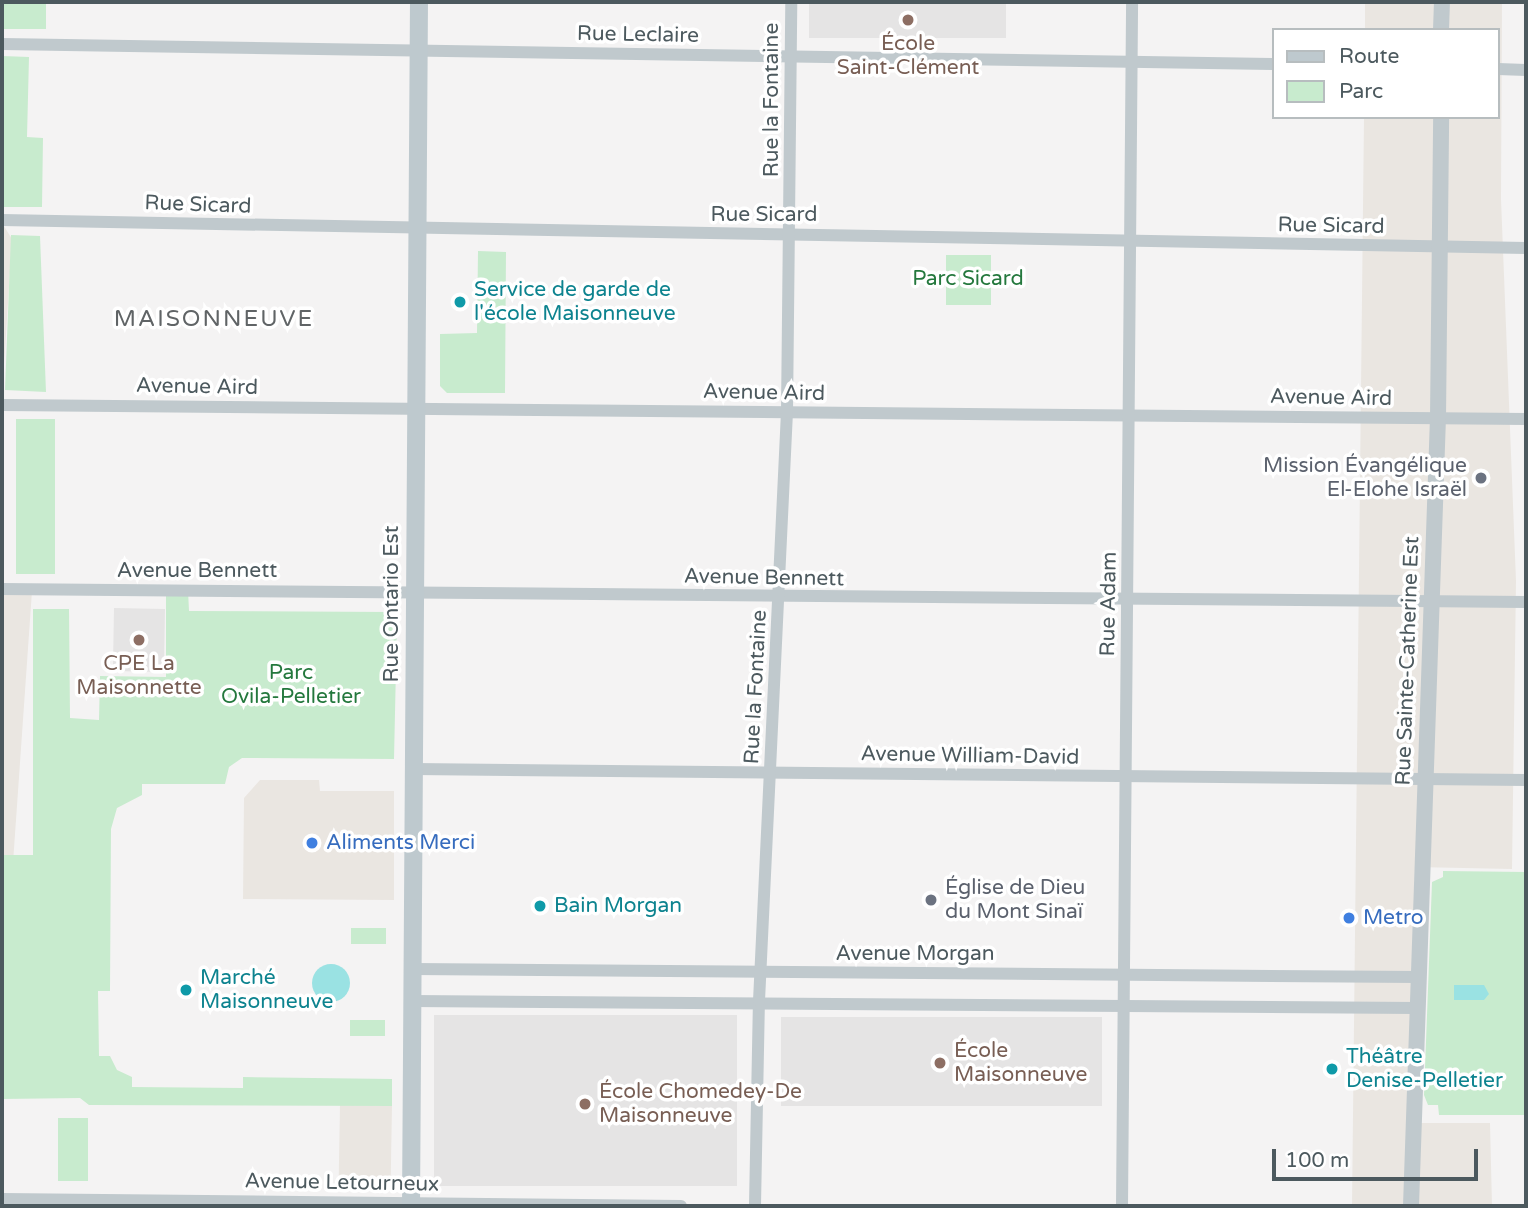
<!DOCTYPE html>
<html>
<head>
<meta charset="utf-8">
<style>
	body { margin:0 }
	#map { position:relative; width:1528px; height:1208px; overflow:hidden; background:#f4f3f3; font-family:"Varela Round",sans-serif }
	div>[style] { position:absolute }
	.commercial>* { inset:0; background:#eae6e1; transform-origin:0 0 }
	.education>* { inset:0; background:#e5e4e4; transform-origin:0 0 }
	.green>* { inset:0; background:#c8ebce; transform-origin:0 0 }
	.water>* { inset:0; background:#9ae2e3 }
	.round { border-radius:50% }
	.minor>* { height:12px; margin:-6px; padding:0 6px; transform-origin:6px; border-radius:6px; background:#c0c9cd }
	.tertiary>* { height:16px; margin:-8px; padding:0 8px; transform-origin:8px; border-radius:8px; background:#c0c9cd }
	.secondary>* { height:18px; margin:-9px; padding:0 9px; transform-origin:9px; border-radius:9px; background:#bec9ce }
	.dots>* { width:19px; height:19px; translate:-50% -50%; box-sizing:border-box; border:4px solid #fff; border-radius:50% }
	span { translate:-50% -50%; white-space:nowrap; text-align:center; line-height:1.15; -webkit-text-stroke:7px #fff; paint-order:stroke }
	.street-label { font-size:21px; color:#4c595e }
	.education-label { font-size:21px; color:#785e54 }
	.left { translate:0 -50%; text-align:left }
	.park-label { font-size:21px; color:#24783d }
	.culture-label { font-size:21px; color:#0d838f }
	.worship-label { font-size:21px; color:#5b616d }
	.right { translate:-100% -50%; text-align:right }
	.shop-label { font-size:21px; color:#366cbe }
	.neighbourhood-label { font-size:23px; color:#606466; letter-spacing:2px }
	.frame { position:absolute; inset:0; border:4px solid #4c595e; pointer-events:none }
	.legend { position:absolute; left:1272px; top:28px; width:228px; height:91px; box-sizing:border-box; background:#fff; border:2px solid #b7bdbf; margin:0; padding:9px 12px; list-style:none; font-size:21px; color:#4c595e }
	.legend li { display:flex; align-items:center; gap:14px; height:35px }
	.legend b { width:35px; border:2px solid #b7bdbf }
	.scale { position:absolute; left:1272px; top:1149px; width:206px; height:32px; box-sizing:border-box; border:4px solid #4c595e; border-top:0; padding-left:9px; font-size:21px; line-height:24px; white-space:nowrap; color:#4c595e; -webkit-text-stroke:5px #fff; paint-order:stroke }
</style>
</head>
<body>
<div id="map">
	<div class="commercial">
		<i style="clip-path:polygon(1365px 2px,1502px 2px,1501px 199px,1516px 581px,1512px 869px,1415px 867px,1409px 1123px,1490px 1123px,1492px 1206px,1352px 1206px,1364px 117px,1498px 117px,1498px 30px,1365px 30px)"></i>
		<i style="clip-path:polygon(2px 223px,12px 239px,2px 397px)"></i>
		<i style="left:2px;top:590px;width:30px;height:265px;rotate:4deg"></i>
		<i style="clip-path:polygon(260px 780px,319px 780px,320px 791px,394px 791px,394px 900px,243px 899px,244px 798px)"></i>
		<i style="left:340px;top:1105px;width:52px;height:82px;rotate:1deg"></i>
	</div>
	<div class="education">
		<i style="left:809px;top:2px;width:197px;height:36px"></i>
		<i style="left:114px;top:608px;width:51px;height:63px;rotate:1deg"></i>
		<i style="left:434px;top:1015px;width:303px;height:171px"></i>
		<i style="left:781px;top:1017px;width:321px;height:89px"></i>
	</div>
	<div class="green">
		<i style="left:2px;top:2px;width:44px;height:27px"></i>
		<i style="clip-path:polygon(2px 56px,29px 57px,27px 137px,43px 138px,42px 207px,2px 207px)"></i>
		<i style="clip-path:polygon(11px 235px,40px 236px,46px 392px,5px 390px)"></i>
		<i style="clip-path:polygon(478px 251px,506px 252px,505px 393px,447px 393px,440px 386px,440px 334px,477px 333px)"></i>
		<i style="left:946px;top:255px;width:45px;height:50px"></i>
		<i style="left:16px;top:419px;width:39px;height:155px"></i>
		<i style="clip-path:polygon(166px 590px,188px 590px,189px 611px,391px 612px,397px 621px,394px 759px,242px 758px,229px 767px,225px 784px,142px 784px,142px 795px,117px 808px,111px 829px,110px 991px,98px 991px,99px 1056px,110px 1056px,117px 1070px,132px 1077px,132px 1087px,243px 1088px,243px 1077px,392px 1079px,392px 1106px,89px 1105px,80px 1098px,2px 1099px,2px 855px,33px 855px,33px 609px,69px 609px,70px 718px,99px 720px,100px 676px,166px 677px)"></i>
		<i style="clip-path:polygon(1443px 871px,1526px 872px,1526px 1115px,1439px 1115px,1438px 1105px,1428px 1105px,1424px 1095px,1432px 882px,1443px 877px)"></i>
		<i style="left:351px;top:928px;width:35px;height:16px"></i>
		<i style="left:350px;top:1020px;width:35px;height:16px"></i>
		<i style="left:58px;top:1118px;width:30px;height:63px"></i>
	</div>
	<div class="water">
		<i class="round" style="left:312px;top:964px;width:38px;height:38px"></i>
		<i style="clip-path:polygon(1454px 985px,1484px 985px,1489px 994px,1484px 1000px,1454px 1000px)"></i>
	</div>
	<div class="minor">
		<i style="left:2px;top:44px;width:1272px;rotate:0.9deg"></i>
		<i style="left:1498px;top:69px;width:28px;rotate:2deg"></i>
		<i style="left:2px;top:220px;width:1524px;rotate:1.05deg"></i>
		<i style="left:2px;top:405px;width:1524px;rotate:0.53deg"></i>
		<i style="left:2px;top:589px;width:1524px;rotate:0.49deg"></i>
		<i style="left:414px;top:769px;width:1112px;rotate:0.57deg"></i>
		<i style="left:413px;top:969px;width:1005px;rotate:0.46deg"></i>
		<i style="left:412px;top:1001px;width:1005px;rotate:0.4deg"></i>
		<i style="left:2px;top:1199px;width:679px;rotate:0.59deg"></i>
		<i style="left:755px;top:1206px;width:205px;rotate:-88.9deg"></i>
		<i style="left:759px;top:1001px;width:590px;rotate:-87.28deg"></i>
		<i style="left:787px;top:412px;width:410px;rotate:-89.4deg"></i>
		<i style="left:1122px;top:1206px;width:1204px;rotate:-89.52deg"></i>
	</div>
	<div class="tertiary">
		<i style="left:1441px;top:30px;width:28px;rotate:-88deg"></i>
		<i style="left:1411px;top:1206px;width:788px;rotate:-88.04deg"></i>
		<i style="left:1438px;top:418px;width:301px;rotate:-89.4deg"></i>
	</div>
	<div class="secondary">
		<i style="left:411px;top:1206px;width:1204px;rotate:-89.62deg"></i>
	</div>
	<div class="dots">
		<i style="left:908px;top:20px;background:#8d6e63"></i>
		<i style="left:460px;top:302px;background:#0f9aa8"></i>
		<i style="left:1481px;top:478px;background:#6b7280"></i>
		<i style="left:139px;top:640px;background:#8d6e63"></i>
		<i style="left:312px;top:843px;background:#3f7fe0"></i>
		<i style="left:931px;top:900px;background:#6b7280"></i>
		<i style="left:540px;top:906px;background:#0f9aa8"></i>
		<i style="left:1349px;top:918px;background:#3f7fe0"></i>
		<i style="left:186px;top:990px;background:#0f9aa8"></i>
		<i style="left:940px;top:1063px;background:#8d6e63"></i>
		<i style="left:1332px;top:1069px;background:#0f9aa8"></i>
		<i style="left:585px;top:1104px;background:#8d6e63"></i>
	</div>
	<div class="street-label">
		<span style="left:638px;top:35px;rotate:1deg">Rue Leclaire</span>
		<span style="left:772px;top:100px;rotate:-90deg">Rue la Fontaine</span>
		<span style="left:198px;top:205px;rotate:2deg">Rue Sicard</span>
		<span style="left:764px;top:215px">Rue Sicard</span>
		<span style="left:1331px;top:226px;rotate:1deg">Rue Sicard</span>
		<span style="left:197px;top:387px;rotate:1deg">Avenue Aird</span>
		<span style="left:764px;top:393px;rotate:1deg">Avenue Aird</span>
		<span style="left:1331px;top:398px;rotate:1deg">Avenue Aird</span>
		<span style="left:197px;top:571px">Avenue Bennett</span>
		<span style="left:764px;top:578px;rotate:1deg">Avenue Bennett</span>
		<span style="left:392px;top:604px;rotate:-90deg">Rue Ontario Est</span>
		<span style="left:1109px;top:604px;rotate:-89deg">Rue Adam</span>
		<span style="left:1408px;top:661px;rotate:-88deg">Rue Sainte-Catherine Est</span>
		<span style="left:756px;top:687px;rotate:-87deg">Rue la Fontaine</span>
		<span style="left:970px;top:756px;rotate:1deg">Avenue William-David</span>
		<span style="left:915px;top:954px">Avenue Morgan</span>
		<span style="left:342px;top:1183px;rotate:1deg">Avenue Letourneux</span>
	</div>
	<div class="education-label">
		<span style="left:908px;top:56px">École<br>Saint-Clément</span>
		<span style="left:139px;top:676px">CPE La<br>Maisonnette</span>
		<span class="left" style="left:954px;top:1063px">École<br>Maisonneuve</span>
		<span class="left" style="left:599px;top:1104px">École Chomedey-De<br>Maisonneuve</span>
	</div>
	<div class="park-label">
		<span style="left:968px;top:279px">Parc Sicard</span>
		<span style="left:291px;top:685px">Parc<br>Ovila-Pelletier</span>
	</div>
	<div class="culture-label">
		<span class="left" style="left:474px;top:302px">Service de garde de<br>l'école Maisonneuve</span>
		<span class="left" style="left:554px;top:906px">Bain Morgan</span>
		<span class="left" style="left:200px;top:990px">Marché<br>Maisonneuve</span>
		<span class="left" style="left:1346px;top:1069px">Théâtre<br>Denise-Pelletier</span>
	</div>
	<div class="worship-label">
		<span class="right" style="left:1467px;top:478px">Mission Évangélique<br>El-Elohe Israël</span>
		<span class="left" style="left:945px;top:900px">Église de Dieu<br>du Mont Sinaï</span>
	</div>
	<div class="shop-label">
		<span class="left" style="left:326px;top:843px">Aliments Merci</span>
		<span class="left" style="left:1363px;top:918px">Metro</span>
	</div>
	<div class="neighbourhood-label">
		<span style="left:214px;top:319px">MAISONNEUVE</span>
	</div>
	<div class="frame"></div>
	<ul class="legend">
	<li><b style="height:9px;background:#bec9ce"></b>Route</li>
	<li><b style="height:19px;background:#c8ebce"></b>Parc</li>
	</ul>
	<div class="scale">100 m</div>
</div>
</body>
</html>
